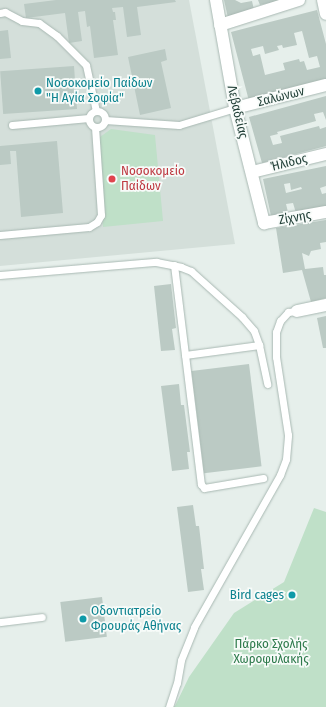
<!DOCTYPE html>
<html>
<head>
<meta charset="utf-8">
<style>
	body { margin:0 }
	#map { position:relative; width:326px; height:707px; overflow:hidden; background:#e6efeb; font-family:"Fira Sans Condensed",sans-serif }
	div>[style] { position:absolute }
	.built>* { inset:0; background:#d4dfda }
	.green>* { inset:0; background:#bfe0c8 }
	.building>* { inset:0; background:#bbcac4; transform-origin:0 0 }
	.roads { filter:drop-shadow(0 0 1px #a8b8b2) drop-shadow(0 0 1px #a8b8b2) }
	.lane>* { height:7px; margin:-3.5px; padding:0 3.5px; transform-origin:3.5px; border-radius:3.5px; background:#fff }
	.lane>.ring { margin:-3.5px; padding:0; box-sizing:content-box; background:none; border:7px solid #fff; border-radius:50% }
	.street>* { height:12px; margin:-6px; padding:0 6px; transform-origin:6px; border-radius:6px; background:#fff }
	.dots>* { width:11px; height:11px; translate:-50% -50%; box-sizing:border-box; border:2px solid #f7fbf9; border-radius:50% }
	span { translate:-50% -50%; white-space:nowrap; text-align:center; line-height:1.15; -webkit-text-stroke:3.5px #f7fbf9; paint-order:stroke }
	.culture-label { font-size:13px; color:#0d838f }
	.left { translate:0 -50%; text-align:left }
	.right { translate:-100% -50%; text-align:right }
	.street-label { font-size:13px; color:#24423a }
	.health-label { font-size:13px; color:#be3a42 }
	.park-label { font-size:13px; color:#2d7a4b }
</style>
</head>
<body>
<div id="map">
	<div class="built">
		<i style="clip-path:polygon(0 0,189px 0,235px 244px,0 266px)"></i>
	</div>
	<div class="green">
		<i style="clip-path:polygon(111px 129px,155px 135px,163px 221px,103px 227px,97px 144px,100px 137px)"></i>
		<i style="clip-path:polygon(314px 508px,326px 512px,326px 707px,162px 707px,175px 706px,189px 677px,234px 613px,284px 582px)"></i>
	</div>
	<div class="building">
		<i style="clip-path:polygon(56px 0,175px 0,176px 2px,137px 7px,141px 35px,127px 37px,123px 7px,112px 8px,113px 12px,115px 12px,116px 20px,113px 20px,118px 55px,94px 58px,90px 26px,87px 27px,85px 11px,78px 12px,82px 41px,69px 43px,65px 13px,26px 18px,24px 4px)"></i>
		<i style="clip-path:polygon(224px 0,235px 0,241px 3px,252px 1px,254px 10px,228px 18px)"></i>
		<i style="clip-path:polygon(258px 0,278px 0,278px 1px,260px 5px)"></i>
		<i style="clip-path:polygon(evenodd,317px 10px,326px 44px,326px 81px,249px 101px,231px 32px,317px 10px,302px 31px,309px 58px,317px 56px,320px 67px,307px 70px,304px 61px,300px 62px,299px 59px,283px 63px,285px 70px,265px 75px,260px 54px,253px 56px,251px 49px,263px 46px,265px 54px,279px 50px,277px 46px,282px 45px,283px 48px,297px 45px,294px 33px,302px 31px)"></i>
		<i style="clip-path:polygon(8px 30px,11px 58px,0 59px,0 31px)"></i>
		<i style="clip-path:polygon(165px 49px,167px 60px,161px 62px,171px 108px,140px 115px,128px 57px)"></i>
		<i style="left:74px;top:66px;width:43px;height:74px;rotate:86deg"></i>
		<i style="clip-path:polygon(326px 96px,326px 120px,323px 112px,314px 114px,316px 121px,277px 132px,278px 134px,270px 136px,273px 145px,282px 143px,280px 136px,319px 126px,320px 129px,326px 127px,326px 146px,262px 163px,249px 117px)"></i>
		<i style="clip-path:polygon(57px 141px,63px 213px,21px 217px,16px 151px,10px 151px,11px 164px,0 165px,0 146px)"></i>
		<i style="clip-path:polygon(evenodd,326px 166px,326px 186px,320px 188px,322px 194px,326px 193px,326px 207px,296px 213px,293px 203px,286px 204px,288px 212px,281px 214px,282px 216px,271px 216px,263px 179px,326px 166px,290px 183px,291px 190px,301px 187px,302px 189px,286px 193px,284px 184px,290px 183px)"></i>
		<i style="clip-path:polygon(326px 220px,326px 242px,320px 243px,321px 249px,311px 251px,309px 256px,302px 253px,305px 269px,323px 267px,324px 275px,326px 275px,326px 298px,311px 302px,302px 270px,283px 273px,276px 228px)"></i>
		<i style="clip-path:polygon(171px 284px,176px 328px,172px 329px,175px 350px,161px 351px,154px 286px)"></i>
		<i style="clip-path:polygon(326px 316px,326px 348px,323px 348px,317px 318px)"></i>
		<i style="left:249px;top:364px;width:103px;height:58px;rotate:83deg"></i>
		<i style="clip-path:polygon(179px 384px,181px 405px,184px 405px,190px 452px,187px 452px,189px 469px,172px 471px,161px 386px)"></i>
		<i style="clip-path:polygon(193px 505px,196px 526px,199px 526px,204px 569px,201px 569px,204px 590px,188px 592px,177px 507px)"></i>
		<i style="left:102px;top:597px;width:40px;height:42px;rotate:83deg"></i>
	</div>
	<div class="roads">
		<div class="lane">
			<i style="left:0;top:13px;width:5px;rotate:-11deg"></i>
			<i style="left:5px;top:12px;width:19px;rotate:28deg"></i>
			<i style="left:22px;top:21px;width:17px;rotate:7deg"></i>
			<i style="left:39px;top:23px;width:22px;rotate:36deg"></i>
			<i style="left:57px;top:36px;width:41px;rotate:45deg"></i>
			<i style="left:86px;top:65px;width:47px;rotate:77.7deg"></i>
			<i class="ring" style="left:89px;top:111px;width:9px;height:9px"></i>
			<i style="left:105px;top:120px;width:74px;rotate:3.9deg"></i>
			<i style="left:179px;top:125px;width:59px;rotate:-16.9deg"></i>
			<i style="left:12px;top:125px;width:77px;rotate:-5.2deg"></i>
			<i style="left:0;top:235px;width:89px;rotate:-5.1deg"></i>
			<i style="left:89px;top:227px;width:9px;rotate:-32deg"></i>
			<i style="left:97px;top:222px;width:8px;rotate:-60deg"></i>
			<i style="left:101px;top:215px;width:88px;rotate:-93.9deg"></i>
			<i style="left:174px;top:265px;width:221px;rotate:83deg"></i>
			<i style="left:201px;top:484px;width:5px;rotate:53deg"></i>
			<i style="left:204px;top:488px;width:60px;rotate:-9.6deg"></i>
			<i style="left:0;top:275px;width:157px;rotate:-4.8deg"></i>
			<i style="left:156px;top:262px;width:25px;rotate:11deg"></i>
			<i style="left:181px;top:267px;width:11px;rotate:22deg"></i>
			<i style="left:191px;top:271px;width:69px;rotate:42deg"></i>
			<i style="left:242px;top:317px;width:18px;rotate:49deg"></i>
			<i style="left:254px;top:331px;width:15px;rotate:70deg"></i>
			<i style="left:259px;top:345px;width:40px;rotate:78deg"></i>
			<i style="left:185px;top:355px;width:75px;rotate:-7.7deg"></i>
			<i style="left:0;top:622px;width:42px;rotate:-6.8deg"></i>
			<i style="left:169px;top:707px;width:25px;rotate:-72deg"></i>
			<i style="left:177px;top:683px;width:23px;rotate:-80deg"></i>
			<i style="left:181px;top:660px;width:35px;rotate:-68deg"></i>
			<i style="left:194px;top:627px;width:175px;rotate:-60.5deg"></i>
			<i style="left:280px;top:475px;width:17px;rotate:-69deg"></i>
			<i style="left:286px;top:459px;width:24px;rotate:-85deg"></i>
			<i style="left:288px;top:435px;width:79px;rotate:-98.7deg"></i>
			<i style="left:276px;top:357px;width:25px;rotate:-90deg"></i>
			<i style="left:276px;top:332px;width:12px;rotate:-70deg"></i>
			<i style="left:280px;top:321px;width:12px;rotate:-48deg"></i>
			<i style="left:288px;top:312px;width:9px;rotate:-6deg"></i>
		</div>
		<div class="street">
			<i style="left:216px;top:0;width:110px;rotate:80deg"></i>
			<i style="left:235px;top:108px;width:119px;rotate:75.8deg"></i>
			<i style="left:264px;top:223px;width:63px;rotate:-10.1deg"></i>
			<i style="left:323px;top:0;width:14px;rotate:78deg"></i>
			<i style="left:220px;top:25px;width:83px;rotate:-17.6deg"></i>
			<i style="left:235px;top:108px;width:94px;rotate:-14.2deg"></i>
			<i style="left:252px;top:172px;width:76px;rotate:-13.7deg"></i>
			<i style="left:297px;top:311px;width:30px;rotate:-12deg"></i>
		</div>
	</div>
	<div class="dots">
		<i style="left:38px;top:91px;background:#0f9aa8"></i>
		<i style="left:112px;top:179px;background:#e0444e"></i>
		<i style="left:292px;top:595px;background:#0f9aa8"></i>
		<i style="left:83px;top:619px;background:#0f9aa8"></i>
	</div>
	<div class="culture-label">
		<span class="left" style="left:46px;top:91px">Νοσοκομείο Παίδων<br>"Η Αγία Σοφία"</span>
		<span class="right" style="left:284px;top:595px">Bird cages</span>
		<span class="left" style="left:91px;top:619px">Οδοντιατρείο<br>Φρουράς Αθήνας</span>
	</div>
	<div class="street-label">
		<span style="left:281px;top:97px;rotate:-14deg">Σαλώνων</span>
		<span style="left:237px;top:112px;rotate:77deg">Λεβαδείας</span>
		<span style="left:289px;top:163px;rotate:-14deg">Ήλιδος</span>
		<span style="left:295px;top:218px;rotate:-10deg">Ζίχνης</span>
	</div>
	<div class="health-label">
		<span class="left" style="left:121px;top:179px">Νοσοκομείο<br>Παίδων</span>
	</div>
	<div class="park-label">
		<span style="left:271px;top:652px">Πάρκο Σχολής<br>Χωροφυλακής</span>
	</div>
</div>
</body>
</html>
